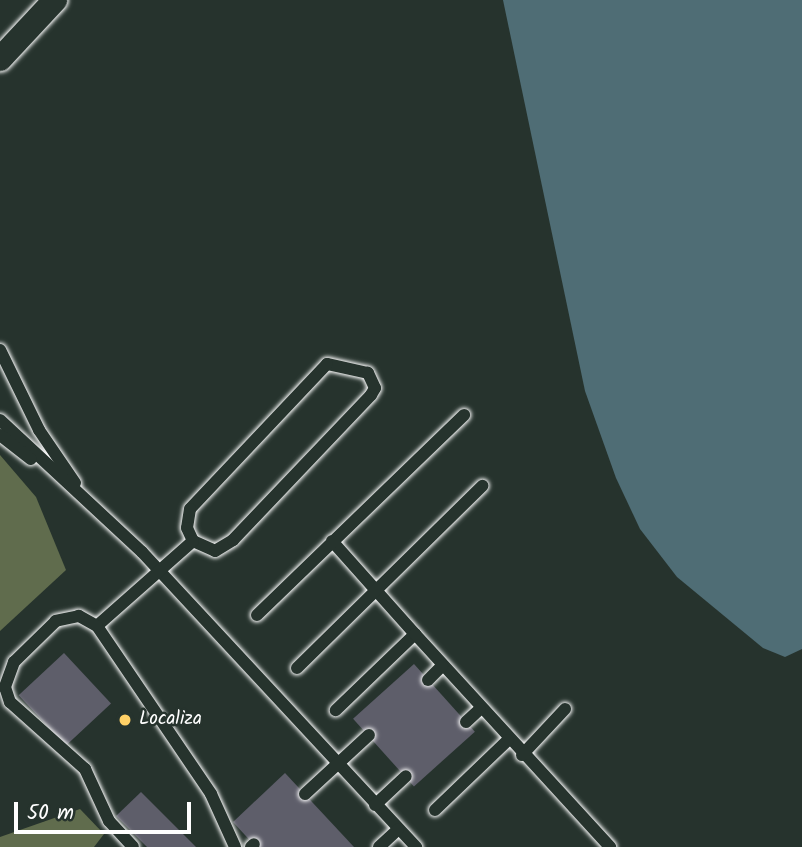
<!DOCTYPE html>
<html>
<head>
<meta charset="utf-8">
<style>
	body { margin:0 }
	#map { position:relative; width:802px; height:847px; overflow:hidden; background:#26332d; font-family:Kalam,sans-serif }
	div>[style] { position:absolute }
	.green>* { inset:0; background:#606c4d }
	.water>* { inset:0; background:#4f6d75 }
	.building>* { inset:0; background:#5e5e6a; transform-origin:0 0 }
	.roads { filter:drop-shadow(0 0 2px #fff) drop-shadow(0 0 2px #fff) }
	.service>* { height:12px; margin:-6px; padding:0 6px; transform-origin:6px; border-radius:6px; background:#26332d }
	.minor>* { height:24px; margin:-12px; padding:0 12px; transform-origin:12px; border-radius:12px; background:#26332d }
	.dots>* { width:19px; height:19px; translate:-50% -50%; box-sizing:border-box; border:4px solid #26332d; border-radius:50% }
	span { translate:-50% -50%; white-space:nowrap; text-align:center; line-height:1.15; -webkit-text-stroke:5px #26332d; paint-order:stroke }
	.poi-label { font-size:19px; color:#fff }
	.left { translate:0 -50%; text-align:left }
	.scale { position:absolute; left:14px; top:802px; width:177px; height:32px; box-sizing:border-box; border:4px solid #fff; border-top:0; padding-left:9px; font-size:21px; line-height:24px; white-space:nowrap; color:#fff; -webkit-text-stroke:5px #26332d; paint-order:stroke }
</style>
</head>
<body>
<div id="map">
	<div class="green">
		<i style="clip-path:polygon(0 455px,36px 497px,66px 570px,0 631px)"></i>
		<i style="clip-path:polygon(80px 809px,104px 834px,94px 847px,0 847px,0 837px)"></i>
	</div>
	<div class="water">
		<i style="clip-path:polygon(503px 0,802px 0,802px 649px,785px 657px,763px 648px,677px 577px,640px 529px,616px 478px,585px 391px)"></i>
	</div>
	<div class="building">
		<i style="left:64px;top:653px;width:69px;height:62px;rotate:47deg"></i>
		<i style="left:414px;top:664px;width:91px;height:82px;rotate:48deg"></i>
		<i style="clip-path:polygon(285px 773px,354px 847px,256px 847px,233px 822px)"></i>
		<i style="clip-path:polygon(141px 792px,196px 847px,147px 847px,116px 816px)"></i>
	</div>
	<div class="roads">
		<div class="service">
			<i style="left:0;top:350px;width:89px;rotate:64deg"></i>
			<i style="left:39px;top:430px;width:64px;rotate:55.8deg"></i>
			<i style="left:0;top:420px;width:194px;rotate:42.9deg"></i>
			<i style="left:142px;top:552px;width:403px;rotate:47.1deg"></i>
			<i style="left:0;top:435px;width:39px;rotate:38deg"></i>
			<i style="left:193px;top:541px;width:24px;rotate:24deg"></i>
			<i style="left:215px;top:551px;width:21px;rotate:-31deg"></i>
			<i style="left:233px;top:540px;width:200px;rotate:-46.4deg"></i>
			<i style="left:371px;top:395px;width:8px;rotate:-60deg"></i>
			<i style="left:375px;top:388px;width:17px;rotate:-115deg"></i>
			<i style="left:368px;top:373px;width:42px;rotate:-167.6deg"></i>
			<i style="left:327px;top:364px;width:199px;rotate:133.4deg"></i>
			<i style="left:190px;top:509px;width:19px;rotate:99deg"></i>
			<i style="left:187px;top:528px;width:14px;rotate:65deg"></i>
			<i style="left:193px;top:541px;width:128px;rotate:138.5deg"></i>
			<i style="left:97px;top:626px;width:203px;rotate:55.8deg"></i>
			<i style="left:211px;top:794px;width:58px;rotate:65.6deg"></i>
			<i style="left:332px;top:541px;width:125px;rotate:48.3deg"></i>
			<i style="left:415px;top:634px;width:110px;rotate:136.1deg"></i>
			<i style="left:257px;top:615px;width:288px;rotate:-44deg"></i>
			<i style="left:97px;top:626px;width:21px;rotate:-151deg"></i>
			<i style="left:79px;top:616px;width:24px;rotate:168deg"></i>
			<i style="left:56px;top:621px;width:59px;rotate:135.7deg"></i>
			<i style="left:14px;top:662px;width:27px;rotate:110deg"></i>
			<i style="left:5px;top:687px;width:16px;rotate:72deg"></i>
			<i style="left:10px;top:702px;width:101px;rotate:41.8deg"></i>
			<i style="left:85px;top:769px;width:57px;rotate:65.2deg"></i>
			<i style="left:109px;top:821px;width:35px;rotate:47deg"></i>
			<i style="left:415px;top:634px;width:289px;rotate:47.5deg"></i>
			<i style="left:297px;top:668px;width:260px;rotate:-44.5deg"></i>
			<i style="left:428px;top:680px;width:20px;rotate:-45deg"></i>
			<i style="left:466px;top:722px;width:19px;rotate:-43deg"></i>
			<i style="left:522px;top:755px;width:63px;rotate:-46.9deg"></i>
			<i style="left:305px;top:794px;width:87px;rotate:-42.7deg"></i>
			<i style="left:375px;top:805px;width:42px;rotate:-43.1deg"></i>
			<i style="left:435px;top:810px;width:101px;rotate:-43.8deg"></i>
			<i style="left:251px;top:847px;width:4px;rotate:-45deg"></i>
			<i style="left:379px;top:847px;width:26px;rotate:-43deg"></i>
		</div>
		<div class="minor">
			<i style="left:0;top:59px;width:81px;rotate:-47deg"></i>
		</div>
	</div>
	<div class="dots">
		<i style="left:125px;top:720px;background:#ffd166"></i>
	</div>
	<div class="poi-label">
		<span class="left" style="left:139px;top:720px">Localiza</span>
	</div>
	<div class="scale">50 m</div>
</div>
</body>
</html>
